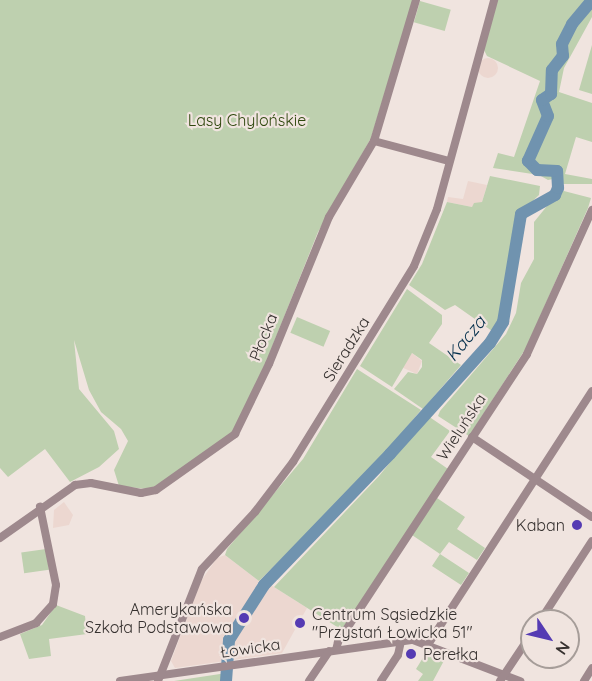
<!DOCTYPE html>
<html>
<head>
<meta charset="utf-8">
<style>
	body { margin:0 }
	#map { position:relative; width:592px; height:681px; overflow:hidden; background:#f0e4df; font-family:Quicksand,sans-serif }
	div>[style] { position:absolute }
	.built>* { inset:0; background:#ecd7d0 }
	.round { border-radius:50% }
	.green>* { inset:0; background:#bed0af; transform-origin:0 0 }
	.river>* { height:12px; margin:-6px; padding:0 6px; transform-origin:6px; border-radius:6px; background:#7093af }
	.minor>* { height:8px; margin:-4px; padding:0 4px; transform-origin:4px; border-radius:4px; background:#9e898d }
	.dots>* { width:16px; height:16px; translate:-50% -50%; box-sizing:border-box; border:3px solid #f0e4df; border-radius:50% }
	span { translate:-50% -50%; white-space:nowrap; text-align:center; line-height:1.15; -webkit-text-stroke:4.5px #f0e4df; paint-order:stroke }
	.park-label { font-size:16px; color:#2f480e }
	.street-label { font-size:16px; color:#373230 }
	.poi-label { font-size:16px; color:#373230 }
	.right { translate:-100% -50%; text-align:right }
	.left { translate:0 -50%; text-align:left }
	.water-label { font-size:18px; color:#002d4a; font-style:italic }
	.north { position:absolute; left:520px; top:609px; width:60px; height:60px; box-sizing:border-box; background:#f0e4df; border:2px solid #a69d99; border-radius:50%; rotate:125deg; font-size:16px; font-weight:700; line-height:24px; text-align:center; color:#373230 }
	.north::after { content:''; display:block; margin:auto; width:21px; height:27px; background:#553bb3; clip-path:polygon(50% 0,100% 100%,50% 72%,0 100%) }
</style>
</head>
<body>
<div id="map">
	<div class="built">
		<i class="round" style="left:478px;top:58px;width:20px;height:20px"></i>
		<i style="clip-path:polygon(468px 181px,487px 185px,482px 202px,472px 207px,447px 202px,448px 197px,463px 199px)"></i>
		<i style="clip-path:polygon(412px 353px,422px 361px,417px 374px,401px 367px)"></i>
		<i style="clip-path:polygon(64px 502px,73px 515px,69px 525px,53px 528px,54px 510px)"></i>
		<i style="clip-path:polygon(225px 555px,259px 581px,245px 607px,263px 580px,307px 608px,282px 653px,175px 668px,171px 661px,201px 581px,217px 558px)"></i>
	</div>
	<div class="green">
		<i style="clip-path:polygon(0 0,413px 0,371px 138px,318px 232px,266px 362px,233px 433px,161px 484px,147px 489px,119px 486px,114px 470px,128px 441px,121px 429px,101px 412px,89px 390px,74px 340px,79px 389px,114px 431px,119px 449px,99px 467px,70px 482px,45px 449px,8px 477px,0 468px)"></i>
		<i style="clip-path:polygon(497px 0,592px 0,592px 17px,564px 68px,559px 92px,592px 103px,592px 142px,576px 137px,565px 174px,592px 179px,592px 184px,562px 184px,563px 177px,548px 180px,539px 175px,493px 168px,498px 153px,514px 157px,540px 81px,487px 56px,484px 50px)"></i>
		<i style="left:420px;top:1px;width:32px;height:22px;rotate:16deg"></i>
		<i style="clip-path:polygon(592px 45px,592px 94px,579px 90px)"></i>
		<i style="clip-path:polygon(490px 176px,540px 186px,539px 195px,517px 216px,503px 311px,492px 331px,455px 305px,445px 310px,409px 285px,422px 264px,447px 202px,472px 207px,474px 203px,482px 202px)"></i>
		<i style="clip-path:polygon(560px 190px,591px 198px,588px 208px,526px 348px,469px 436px,438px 416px,440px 411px,506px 334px,516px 313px,521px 283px,534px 259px,534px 222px)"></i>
		<i style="clip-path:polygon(407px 289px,442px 315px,442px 324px,429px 343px,461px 365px,423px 409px,394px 389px,408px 372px,417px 374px,422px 367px,422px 360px,412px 353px,392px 387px,360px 366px)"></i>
		<i style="left:297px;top:317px;width:36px;height:17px;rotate:23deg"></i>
		<i style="clip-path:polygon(357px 369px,421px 410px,373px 468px,259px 581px,225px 555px,227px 549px,303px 459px)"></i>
		<i style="clip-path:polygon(428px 416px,450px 431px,431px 457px,448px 469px,342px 630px,274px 587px,379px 476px)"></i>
		<i style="clip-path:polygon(437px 498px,465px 517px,457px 529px,485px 548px,477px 560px,449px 542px,440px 554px,469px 573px,461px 585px,432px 566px,440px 554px,412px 535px)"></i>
		<i style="left:46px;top:549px;width:21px;height:25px;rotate:82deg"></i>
		<i style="clip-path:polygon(56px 605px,85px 616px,87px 634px,49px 639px,51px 656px,29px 659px,20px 634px,42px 625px)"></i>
		<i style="clip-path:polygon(429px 648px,447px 655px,433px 681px,418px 681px,423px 674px,416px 669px)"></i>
		<i style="clip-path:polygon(232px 673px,231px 681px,174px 681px,220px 674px)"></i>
	</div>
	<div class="river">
		<i style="left:226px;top:681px;width:41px;rotate:-85.8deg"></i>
		<i style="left:229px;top:640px;width:65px;rotate:-57.5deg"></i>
		<i style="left:264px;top:585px;width:182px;rotate:-46.1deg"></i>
		<i style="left:390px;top:454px;width:149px;rotate:-48deg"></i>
		<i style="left:490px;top:343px;width:25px;rotate:-58deg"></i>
		<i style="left:503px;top:322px;width:109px;rotate:-80.5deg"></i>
		<i style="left:521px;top:214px;width:39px;rotate:-29deg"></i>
		<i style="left:555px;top:195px;width:8px;rotate:-67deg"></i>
		<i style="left:558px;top:188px;width:17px;rotate:-93deg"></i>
		<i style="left:557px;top:171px;width:20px;rotate:-177deg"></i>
		<i style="left:537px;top:170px;width:13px;rotate:-135deg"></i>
		<i style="left:528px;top:161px;width:49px;rotate:-66deg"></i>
		<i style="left:548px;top:116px;width:17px;rotate:-111deg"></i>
		<i style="left:542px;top:100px;width:11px;rotate:-34deg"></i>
		<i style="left:551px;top:94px;width:24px;rotate:-88deg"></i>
		<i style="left:552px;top:70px;width:18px;rotate:-52deg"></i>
		<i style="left:563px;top:56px;width:12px;rotate:-95deg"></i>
		<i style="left:562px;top:44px;width:22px;rotate:-63deg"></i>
		<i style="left:572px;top:24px;width:31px;rotate:-50deg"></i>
	</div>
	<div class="minor">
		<i style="left:374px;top:141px;width:78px;rotate:14.9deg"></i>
		<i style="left:472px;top:437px;width:144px;rotate:33.7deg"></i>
		<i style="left:0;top:538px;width:92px;rotate:-35.2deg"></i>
		<i style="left:75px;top:485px;width:16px;rotate:-7deg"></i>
		<i style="left:91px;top:483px;width:51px;rotate:11.3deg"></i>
		<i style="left:141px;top:493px;width:15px;rotate:-11deg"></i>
		<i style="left:156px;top:490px;width:97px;rotate:-35.3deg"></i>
		<i style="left:235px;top:434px;width:78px;rotate:-64.1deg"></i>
		<i style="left:269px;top:364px;width:159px;rotate:-67.8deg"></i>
		<i style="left:329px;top:217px;width:88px;rotate:-59.4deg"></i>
		<i style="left:374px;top:141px;width:147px;rotate:-73.4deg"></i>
		<i style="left:540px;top:621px;width:95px;rotate:-57deg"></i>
		<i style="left:0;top:637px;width:39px;rotate:-21deg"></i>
		<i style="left:36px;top:623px;width:25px;rotate:-48deg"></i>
		<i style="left:53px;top:604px;width:19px;rotate:-81deg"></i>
		<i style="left:56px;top:585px;width:80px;rotate:-101.6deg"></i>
		<i style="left:429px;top:643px;width:300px;rotate:-57.1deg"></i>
		<i style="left:336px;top:650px;width:8px;rotate:-76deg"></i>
		<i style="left:338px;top:642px;width:344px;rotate:-56.7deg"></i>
		<i style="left:527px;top:354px;width:158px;rotate:-65.7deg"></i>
		<i style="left:120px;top:681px;width:296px;rotate:-8deg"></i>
		<i style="left:413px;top:640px;width:115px;rotate:21deg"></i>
		<i style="left:158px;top:681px;width:120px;rotate:-68.6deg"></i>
		<i style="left:202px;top:569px;width:78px;rotate:-47.1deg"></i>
		<i style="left:255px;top:512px;width:63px;rotate:-52.8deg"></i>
		<i style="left:293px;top:462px;width:230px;rotate:-58.3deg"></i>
		<i style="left:414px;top:266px;width:61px;rotate:-68deg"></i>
		<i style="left:437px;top:209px;width:217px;rotate:-74.7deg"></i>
		<i style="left:309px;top:681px;width:36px;rotate:-56deg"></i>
		<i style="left:381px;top:681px;width:31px;rotate:-57deg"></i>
		<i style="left:398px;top:655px;width:14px;rotate:-78deg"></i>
		<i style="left:500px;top:681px;width:58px;rotate:-56.3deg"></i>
		<i style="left:584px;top:681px;width:15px;rotate:-58deg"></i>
	</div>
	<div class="dots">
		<i style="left:577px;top:525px;background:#553bb3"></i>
		<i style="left:244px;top:618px;background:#553bb3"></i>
		<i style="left:300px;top:623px;background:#553bb3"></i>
		<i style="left:411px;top:654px;background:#553bb3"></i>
	</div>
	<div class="park-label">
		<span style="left:247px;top:120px">Lasy Chylońskie</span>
	</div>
	<div class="street-label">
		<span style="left:263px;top:337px;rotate:-68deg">Płocka</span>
		<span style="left:346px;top:349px;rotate:-58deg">Sieradzka</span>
		<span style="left:461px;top:427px;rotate:-57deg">Wieluńska</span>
		<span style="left:250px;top:648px;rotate:-8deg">Łowicka</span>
	</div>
	<div class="poi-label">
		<span class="right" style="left:565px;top:525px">Kaban</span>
		<span class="right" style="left:232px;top:618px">Amerykańska<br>Szkoła Podstawowa</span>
		<span class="left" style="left:312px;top:623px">Centrum Sąsiedzkie<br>"Przystań Łowicka 51"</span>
		<span class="left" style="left:423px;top:654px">Perełka</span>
	</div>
	<div class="water-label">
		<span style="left:466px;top:339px;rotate:-51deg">Kacza</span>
	</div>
	<div class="north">N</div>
</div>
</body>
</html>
